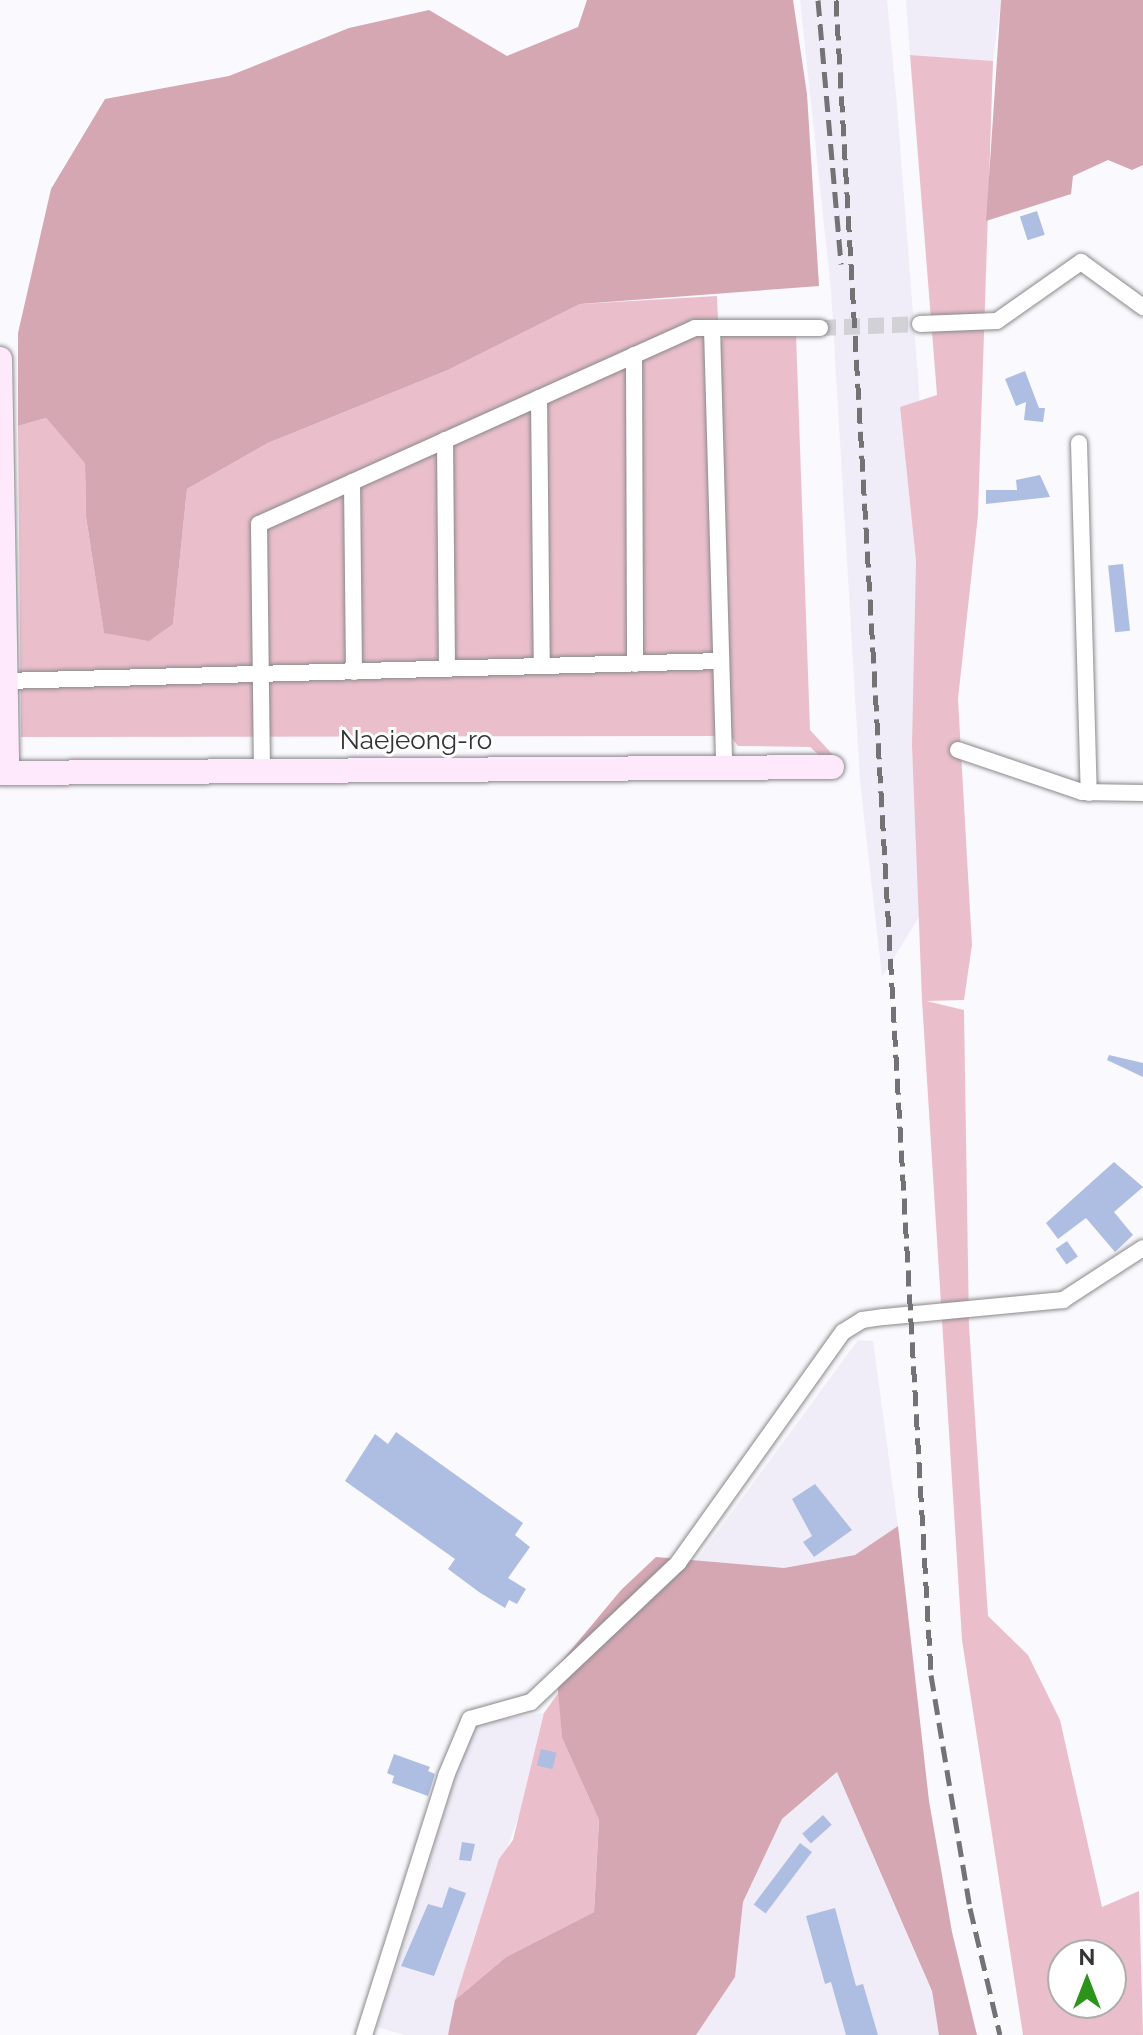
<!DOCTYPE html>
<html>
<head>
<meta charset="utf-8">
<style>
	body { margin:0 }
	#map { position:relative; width:1143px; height:2035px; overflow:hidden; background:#faf9fd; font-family:Raleway,sans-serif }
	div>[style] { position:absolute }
	.built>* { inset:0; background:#f0edf8 }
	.green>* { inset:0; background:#eabfcb }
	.forest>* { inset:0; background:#d4a7b3 }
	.building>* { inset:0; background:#aebee2; transform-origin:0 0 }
	.street-tunnel>* { height:16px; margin-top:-8px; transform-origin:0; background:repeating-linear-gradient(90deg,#d2d1d5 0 16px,transparent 0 24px) }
	.roads { filter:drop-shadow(0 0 2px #8a898c) drop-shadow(0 0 2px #8a898c) }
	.street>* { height:16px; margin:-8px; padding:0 8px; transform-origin:8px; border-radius:8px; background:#fff }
	.secondary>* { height:24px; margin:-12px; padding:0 12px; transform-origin:12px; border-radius:12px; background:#fee9fc }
	.rail>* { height:5px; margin-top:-2.5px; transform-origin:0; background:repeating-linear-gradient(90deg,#737275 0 16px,transparent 0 24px) }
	span { translate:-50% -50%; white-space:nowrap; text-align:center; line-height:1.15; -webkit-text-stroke:6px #fff; paint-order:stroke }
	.street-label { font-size:26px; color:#343335 }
	.north { position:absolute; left:1047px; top:1939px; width:80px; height:80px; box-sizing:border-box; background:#fff; border:2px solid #aeadae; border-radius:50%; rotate:0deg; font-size:22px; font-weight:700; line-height:32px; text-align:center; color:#343335 }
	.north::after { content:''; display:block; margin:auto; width:28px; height:36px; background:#2d941a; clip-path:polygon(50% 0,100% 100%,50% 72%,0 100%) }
</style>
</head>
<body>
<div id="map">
	<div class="built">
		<i style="clip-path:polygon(800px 0,887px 0,897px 106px,920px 403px,900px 408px,916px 561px,919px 917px,882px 977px,860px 781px,831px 290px)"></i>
		<i style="clip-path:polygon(906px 0,1001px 0,993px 61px,910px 55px)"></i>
		<i style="clip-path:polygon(858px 1340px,873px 1341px,898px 1526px,855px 1555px,784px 1568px,696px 1561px)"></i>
		<i style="clip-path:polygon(544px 1713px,528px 1792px,475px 1934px,448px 2035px,405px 2035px,377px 2027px,472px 1724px)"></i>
		<i style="clip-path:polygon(838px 1772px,932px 1991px,939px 2035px,696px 2035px,735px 1977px,743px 1902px,782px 1819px)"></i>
	</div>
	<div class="green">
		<i style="clip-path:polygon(evenodd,910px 55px,993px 61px,978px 515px,958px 699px,972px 945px,964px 1000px,926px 1001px,964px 1010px,969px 1326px,988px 1616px,1028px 1655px,1060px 1720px,1102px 1907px,1139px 1891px,1143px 2035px,1023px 2035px,962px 1640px,922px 1000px,912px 745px,916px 561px,900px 407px,937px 395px,910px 55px,1063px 1955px,1111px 1955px,1111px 2003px,1063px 2003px,1063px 1955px)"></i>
		<i style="clip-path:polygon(717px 296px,719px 345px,725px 335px,796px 334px,810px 730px,834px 756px,821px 757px,810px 747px,738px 746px,730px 736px,21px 737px,18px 426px,46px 418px,85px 462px,86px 517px,104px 632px,173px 623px,187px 489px,268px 443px,448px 370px,580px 304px)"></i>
		<i style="clip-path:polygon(559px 1692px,562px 1738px,599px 1820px,594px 1912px,506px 1957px,455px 2000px,499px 1859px,513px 1840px,544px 1713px)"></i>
	</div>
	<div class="forest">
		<i style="clip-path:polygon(587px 0,793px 0,807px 94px,819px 286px,580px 304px,448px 370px,268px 443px,187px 489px,173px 624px,149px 641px,104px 633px,86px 517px,85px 463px,46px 418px,18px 426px,18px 333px,51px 189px,105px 99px,229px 76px,349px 28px,429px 10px,507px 56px,578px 27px)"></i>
		<i style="clip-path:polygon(1001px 0,1143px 0,1143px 165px,1132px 170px,1108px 160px,1073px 176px,1071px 194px,986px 221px)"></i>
		<i style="clip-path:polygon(898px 1526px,929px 1801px,952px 1932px,977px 2035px,939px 2035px,932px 1991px,837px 1772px,782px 1819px,743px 1902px,735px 1977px,696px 2035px,448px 2035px,455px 2000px,506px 1957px,594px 1912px,599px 1820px,562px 1738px,556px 1668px,621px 1590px,656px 1557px,784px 1568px,855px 1555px)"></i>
	</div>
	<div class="building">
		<i style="left:1037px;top:211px;width:25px;height:18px;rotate:72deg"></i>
		<i style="clip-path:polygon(1025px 371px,1039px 408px,1045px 408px,1043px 422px,1024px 420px,1026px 402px,1016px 406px,1005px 379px)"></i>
		<i style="clip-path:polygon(1040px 475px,1050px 497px,986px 504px,986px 490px,1017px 490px,1016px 480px)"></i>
		<i style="left:1123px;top:564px;width:67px;height:15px;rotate:84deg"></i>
		<i style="clip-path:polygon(1109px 1055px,1143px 1063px,1143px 1077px,1107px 1060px)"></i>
		<i style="clip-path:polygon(1114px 1162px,1143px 1187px,1114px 1212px,1133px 1235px,1115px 1252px,1086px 1218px,1058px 1239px,1046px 1223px)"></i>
		<i style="left:1067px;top:1241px;width:19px;height:14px;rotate:55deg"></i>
		<i style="clip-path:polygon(396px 1432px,523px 1523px,515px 1535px,530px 1547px,508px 1578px,526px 1589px,517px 1604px,509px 1600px,505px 1608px,479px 1592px,448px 1569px,455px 1559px,345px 1481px,375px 1434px,388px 1444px)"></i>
		<i style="clip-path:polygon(815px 1484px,852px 1530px,814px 1557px,803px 1542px,812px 1536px,792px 1499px)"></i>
		<i style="left:541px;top:1749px;width:16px;height:17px;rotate:14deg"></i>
		<i style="clip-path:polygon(394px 1754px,430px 1767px,428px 1771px,435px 1774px,428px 1796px,392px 1783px,394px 1776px,387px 1773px)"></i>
		<i style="left:823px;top:1815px;width:13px;height:28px;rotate:48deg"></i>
		<i style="clip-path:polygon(462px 1842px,475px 1844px,471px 1861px,459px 1860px)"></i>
		<i style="left:800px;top:1843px;width:15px;height:77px;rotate:37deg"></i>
		<i style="clip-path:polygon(449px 1887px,466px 1893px,434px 1976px,401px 1966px,428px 1904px,442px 1908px)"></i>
		<i style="clip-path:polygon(835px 1908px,856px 1986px,863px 1984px,878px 2035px,846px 2035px,831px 1982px,825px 1984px,806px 1916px)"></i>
	</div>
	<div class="street-tunnel">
		<i style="left:820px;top:328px;width:100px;rotate:-2.3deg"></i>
	</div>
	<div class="roads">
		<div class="street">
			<i style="left:920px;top:324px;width:77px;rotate:-2.2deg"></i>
			<i style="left:997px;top:321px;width:103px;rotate:-35.1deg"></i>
			<i style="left:1081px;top:262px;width:77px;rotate:36deg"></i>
			<i style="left:712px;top:328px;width:108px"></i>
			<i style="left:634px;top:355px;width:309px;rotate:89.8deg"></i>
			<i style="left:539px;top:398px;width:268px;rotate:89.4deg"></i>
			<i style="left:445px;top:440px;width:229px;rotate:89.5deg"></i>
			<i style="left:1079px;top:443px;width:350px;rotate:88.4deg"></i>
			<i style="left:352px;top:482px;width:190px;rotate:89.4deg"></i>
			<i style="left:5px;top:681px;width:715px;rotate:-1.6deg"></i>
			<i style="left:958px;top:750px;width:131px;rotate:18.7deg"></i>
			<i style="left:1082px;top:792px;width:61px;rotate:0.9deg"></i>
			<i style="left:262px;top:771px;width:247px;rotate:-90.7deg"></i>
			<i style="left:259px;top:524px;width:478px;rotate:-24.2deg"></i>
			<i style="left:695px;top:328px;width:17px"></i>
			<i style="left:712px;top:328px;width:442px;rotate:88.4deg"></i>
			<i style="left:364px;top:2035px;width:272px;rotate:-72.4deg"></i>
			<i style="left:446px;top:1776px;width:62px;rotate:-67.2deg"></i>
			<i style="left:470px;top:1719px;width:63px;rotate:-15.6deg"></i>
			<i style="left:531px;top:1702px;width:202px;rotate:-43.4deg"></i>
			<i style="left:678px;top:1563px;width:284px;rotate:-54.5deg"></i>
			<i style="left:843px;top:1332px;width:22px;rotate:-32deg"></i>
			<i style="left:862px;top:1320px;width:22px;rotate:-8deg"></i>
			<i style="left:884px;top:1317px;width:180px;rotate:-5.4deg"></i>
			<i style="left:1063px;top:1300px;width:95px;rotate:-33deg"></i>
		</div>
		<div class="secondary">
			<i style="left:0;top:359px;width:414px;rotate:89deg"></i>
			<i style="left:0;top:773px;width:832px;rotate:-0.41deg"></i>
		</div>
	</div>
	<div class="rail">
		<i style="left:818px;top:0;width:265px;rotate:85deg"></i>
		<i style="left:836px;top:0;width:1678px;rotate:86.75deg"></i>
		<i style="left:931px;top:1675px;width:236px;rotate:80.5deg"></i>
		<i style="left:970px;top:1908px;width:130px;rotate:76.7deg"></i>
	</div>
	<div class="street-label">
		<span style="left:416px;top:741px">Naejeong-ro</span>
	</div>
	<div class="north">N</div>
</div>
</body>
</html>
